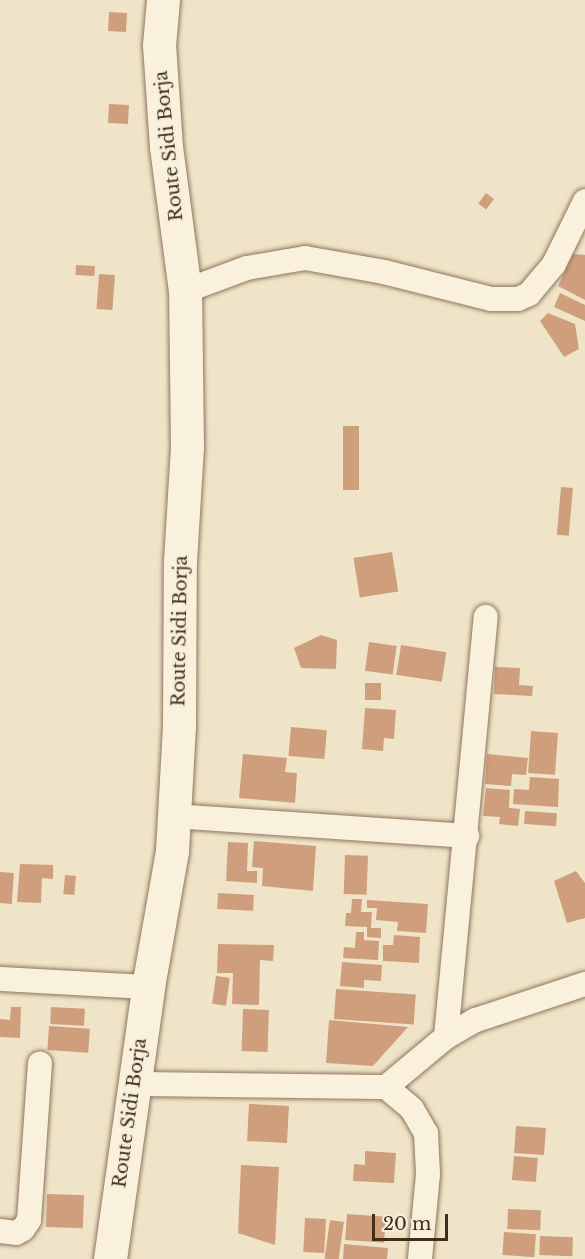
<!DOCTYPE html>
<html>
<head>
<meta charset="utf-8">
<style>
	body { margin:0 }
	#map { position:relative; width:585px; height:1259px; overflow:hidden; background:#f0e4c8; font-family:"Libre Baskerville",serif }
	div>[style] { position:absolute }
	.building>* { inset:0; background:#cf9f7d; transform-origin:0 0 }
	.roads { filter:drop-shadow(0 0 2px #8d765c) drop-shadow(0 0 2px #8d765c) }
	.street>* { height:24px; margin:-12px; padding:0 12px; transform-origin:12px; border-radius:12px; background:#faf1dc }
	.secondary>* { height:33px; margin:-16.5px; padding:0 16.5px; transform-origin:16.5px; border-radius:16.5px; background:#faf1dc }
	span { translate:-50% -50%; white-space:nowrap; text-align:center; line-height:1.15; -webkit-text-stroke:4.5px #f7eed8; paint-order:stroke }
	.street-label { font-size:18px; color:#3d2e20 }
	.scale { position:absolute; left:372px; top:1214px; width:76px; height:27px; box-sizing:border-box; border:3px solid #3d2e20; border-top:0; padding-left:8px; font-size:18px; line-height:21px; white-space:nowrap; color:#3d2e20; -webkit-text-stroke:4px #f7eed8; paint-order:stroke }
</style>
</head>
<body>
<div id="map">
	<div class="building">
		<i style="left:109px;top:12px;width:18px;height:19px;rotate:3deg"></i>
		<i style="left:109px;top:104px;width:20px;height:19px;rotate:3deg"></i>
		<i style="left:486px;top:193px;width:10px;height:13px;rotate:37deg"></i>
		<i style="clip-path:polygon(573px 254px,585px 255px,585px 300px,558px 286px)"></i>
		<i style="left:76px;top:265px;width:19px;height:10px;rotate:3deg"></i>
		<i style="left:99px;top:274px;width:16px;height:35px;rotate:4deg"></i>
		<i style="clip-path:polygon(560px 293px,585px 305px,585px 321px,554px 307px)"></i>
		<i style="clip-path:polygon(548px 313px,575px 324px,579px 349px,564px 357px,540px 321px)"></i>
		<i style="left:343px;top:426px;width:16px;height:64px"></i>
		<i style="left:561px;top:487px;width:12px;height:48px;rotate:5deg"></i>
		<i style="left:392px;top:552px;width:40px;height:39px;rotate:81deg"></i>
		<i style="clip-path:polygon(321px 635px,337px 640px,336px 669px,301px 668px,294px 648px)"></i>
		<i style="left:369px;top:642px;width:28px;height:29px;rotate:8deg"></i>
		<i style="left:401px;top:645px;width:46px;height:30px;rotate:9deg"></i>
		<i style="clip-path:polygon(495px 667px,520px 668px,519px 685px,533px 686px,532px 696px,494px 694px)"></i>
		<i style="left:365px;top:683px;width:16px;height:17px"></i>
		<i style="clip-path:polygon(365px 708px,396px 710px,394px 739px,384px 738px,383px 751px,362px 749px)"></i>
		<i style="left:291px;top:727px;width:36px;height:29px;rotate:5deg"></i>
		<i style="left:531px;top:731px;width:27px;height:42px;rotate:4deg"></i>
		<i style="clip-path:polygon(243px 754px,287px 758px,285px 772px,297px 773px,295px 803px,239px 798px)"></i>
		<i style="clip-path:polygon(487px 754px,528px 758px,526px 775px,512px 774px,511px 786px,485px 784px)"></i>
		<i style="clip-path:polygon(530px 777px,559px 779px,558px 807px,513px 804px,514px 789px,529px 790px)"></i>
		<i style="clip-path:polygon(486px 788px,510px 790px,509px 808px,520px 809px,518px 826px,499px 824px,500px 817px,483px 816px)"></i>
		<i style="left:525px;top:811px;width:32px;height:13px;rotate:4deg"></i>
		<i style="clip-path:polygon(254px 841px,316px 846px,313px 891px,262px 886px,263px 868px,252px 867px)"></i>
		<i style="clip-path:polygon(228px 842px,248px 843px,247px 871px,257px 871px,257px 883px,226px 881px)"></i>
		<i style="left:345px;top:855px;width:23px;height:39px;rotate:2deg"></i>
		<i style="clip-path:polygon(20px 864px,53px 865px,53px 879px,42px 878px,41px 903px,17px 902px)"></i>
		<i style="clip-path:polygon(576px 871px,585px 883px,585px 918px,567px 923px,554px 881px)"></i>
		<i style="left:0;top:872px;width:14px;height:31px;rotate:4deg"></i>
		<i style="left:65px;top:875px;width:11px;height:19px;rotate:5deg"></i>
		<i style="left:218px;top:893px;width:36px;height:16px;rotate:3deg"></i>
		<i style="clip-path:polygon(352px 899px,362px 899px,361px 912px,372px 912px,371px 928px,381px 928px,381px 938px,367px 937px,367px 927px,345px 926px,346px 913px,351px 913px)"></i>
		<i style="clip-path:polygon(367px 900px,428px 904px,426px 933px,397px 931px,398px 922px,376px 920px,377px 908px,367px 908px)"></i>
		<i style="clip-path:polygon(356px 932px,364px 932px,364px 940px,379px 941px,378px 960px,343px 958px,344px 947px,355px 948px)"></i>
		<i style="clip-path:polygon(394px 935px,420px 937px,419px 963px,383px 961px,383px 945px,393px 945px)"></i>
		<i style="clip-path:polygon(218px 944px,274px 945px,273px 961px,260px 960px,259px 1005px,232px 1004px,233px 973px,217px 973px)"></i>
		<i style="clip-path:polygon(342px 962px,382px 965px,381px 981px,364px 980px,364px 988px,340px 986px)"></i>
		<i style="left:216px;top:976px;width:14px;height:28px;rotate:8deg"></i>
		<i style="left:336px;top:989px;width:80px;height:30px;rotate:4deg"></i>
		<i style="clip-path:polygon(11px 1007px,21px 1007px,20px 1038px,0 1037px,0 1019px,10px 1020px)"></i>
		<i style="left:51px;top:1007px;width:34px;height:17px;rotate:3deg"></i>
		<i style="left:243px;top:1009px;width:26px;height:42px;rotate:2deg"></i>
		<i style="clip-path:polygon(329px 1020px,408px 1027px,373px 1066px,326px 1063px)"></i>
		<i style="left:49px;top:1026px;width:41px;height:24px;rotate:4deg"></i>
		<i style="left:249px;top:1104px;width:40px;height:37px;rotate:3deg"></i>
		<i style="left:516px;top:1126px;width:30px;height:27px;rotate:4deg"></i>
		<i style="clip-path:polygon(365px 1151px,396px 1153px,394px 1183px,353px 1181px,354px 1164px,365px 1165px)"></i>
		<i style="left:514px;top:1156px;width:24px;height:24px;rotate:5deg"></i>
		<i style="clip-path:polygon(241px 1165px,279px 1167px,275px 1245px,238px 1233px)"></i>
		<i style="left:47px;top:1194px;width:37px;height:33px;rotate:2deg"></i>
		<i style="left:508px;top:1209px;width:33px;height:20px;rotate:2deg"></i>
		<i style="left:347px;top:1214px;width:39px;height:26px;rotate:4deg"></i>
		<i style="left:305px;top:1218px;width:21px;height:34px;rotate:3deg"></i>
		<i style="left:330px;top:1220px;width:14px;height:39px;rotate:8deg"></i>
		<i style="left:504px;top:1232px;width:32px;height:23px;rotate:4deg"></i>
		<i style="left:540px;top:1236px;width:33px;height:19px;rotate:2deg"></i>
		<i style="clip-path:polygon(344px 1244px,388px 1248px,387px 1259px,343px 1259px)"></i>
	</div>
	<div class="roads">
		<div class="street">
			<i style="left:185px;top:291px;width:66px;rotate:-20.4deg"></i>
			<i style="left:247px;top:268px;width:59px;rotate:-9.8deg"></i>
			<i style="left:305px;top:258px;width:80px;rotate:10deg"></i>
			<i style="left:384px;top:272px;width:110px;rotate:14.2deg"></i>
			<i style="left:491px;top:299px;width:27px"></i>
			<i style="left:518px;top:299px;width:12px;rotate:-24deg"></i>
			<i style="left:529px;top:294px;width:39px;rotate:-50deg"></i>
			<i style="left:554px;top:264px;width:70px;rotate:-63.8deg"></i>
			<i style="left:174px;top:816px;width:294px;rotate:3.9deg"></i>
			<i style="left:0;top:979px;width:148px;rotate:3.1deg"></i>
			<i style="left:446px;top:1037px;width:422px;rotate:-84.6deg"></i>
			<i style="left:134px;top:1084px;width:252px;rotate:0.7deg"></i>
			<i style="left:386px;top:1087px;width:78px;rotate:-39.8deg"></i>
			<i style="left:446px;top:1037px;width:34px;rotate:-30deg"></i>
			<i style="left:476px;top:1020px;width:115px;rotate:-18.3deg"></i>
			<i style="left:386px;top:1087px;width:34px;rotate:40deg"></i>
			<i style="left:412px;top:1109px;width:28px;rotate:60deg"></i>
			<i style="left:426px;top:1133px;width:41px;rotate:87.2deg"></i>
			<i style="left:428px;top:1174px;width:85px;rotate:95.4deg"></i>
			<i style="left:0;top:1231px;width:16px;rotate:7deg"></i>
			<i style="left:16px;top:1233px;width:8px;rotate:-30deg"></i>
			<i style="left:23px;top:1229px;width:11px;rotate:-56deg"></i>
			<i style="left:29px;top:1220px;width:157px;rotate:-86deg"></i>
		</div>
		<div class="secondary">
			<i style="left:110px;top:1259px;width:275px;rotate:-82deg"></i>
			<i style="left:148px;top:987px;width:138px;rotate:-80deg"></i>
			<i style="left:172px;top:851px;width:124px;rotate:-86.8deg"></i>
			<i style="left:179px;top:727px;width:166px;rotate:-89.7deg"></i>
			<i style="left:180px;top:561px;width:113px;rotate:-86.5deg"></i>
			<i style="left:187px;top:448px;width:157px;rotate:-90.7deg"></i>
			<i style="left:185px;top:291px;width:145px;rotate:-97.5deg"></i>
			<i style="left:166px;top:147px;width:102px;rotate:-93.9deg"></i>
			<i style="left:159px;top:45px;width:45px;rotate:-84.9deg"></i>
		</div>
	</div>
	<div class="street-label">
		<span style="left:169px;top:146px;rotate:-96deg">Route Sidi Borja</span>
		<span style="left:180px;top:631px;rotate:-89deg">Route Sidi Borja</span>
		<span style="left:130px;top:1113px;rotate:-82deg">Route Sidi Borja</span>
	</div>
	<div class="scale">20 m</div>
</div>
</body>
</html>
